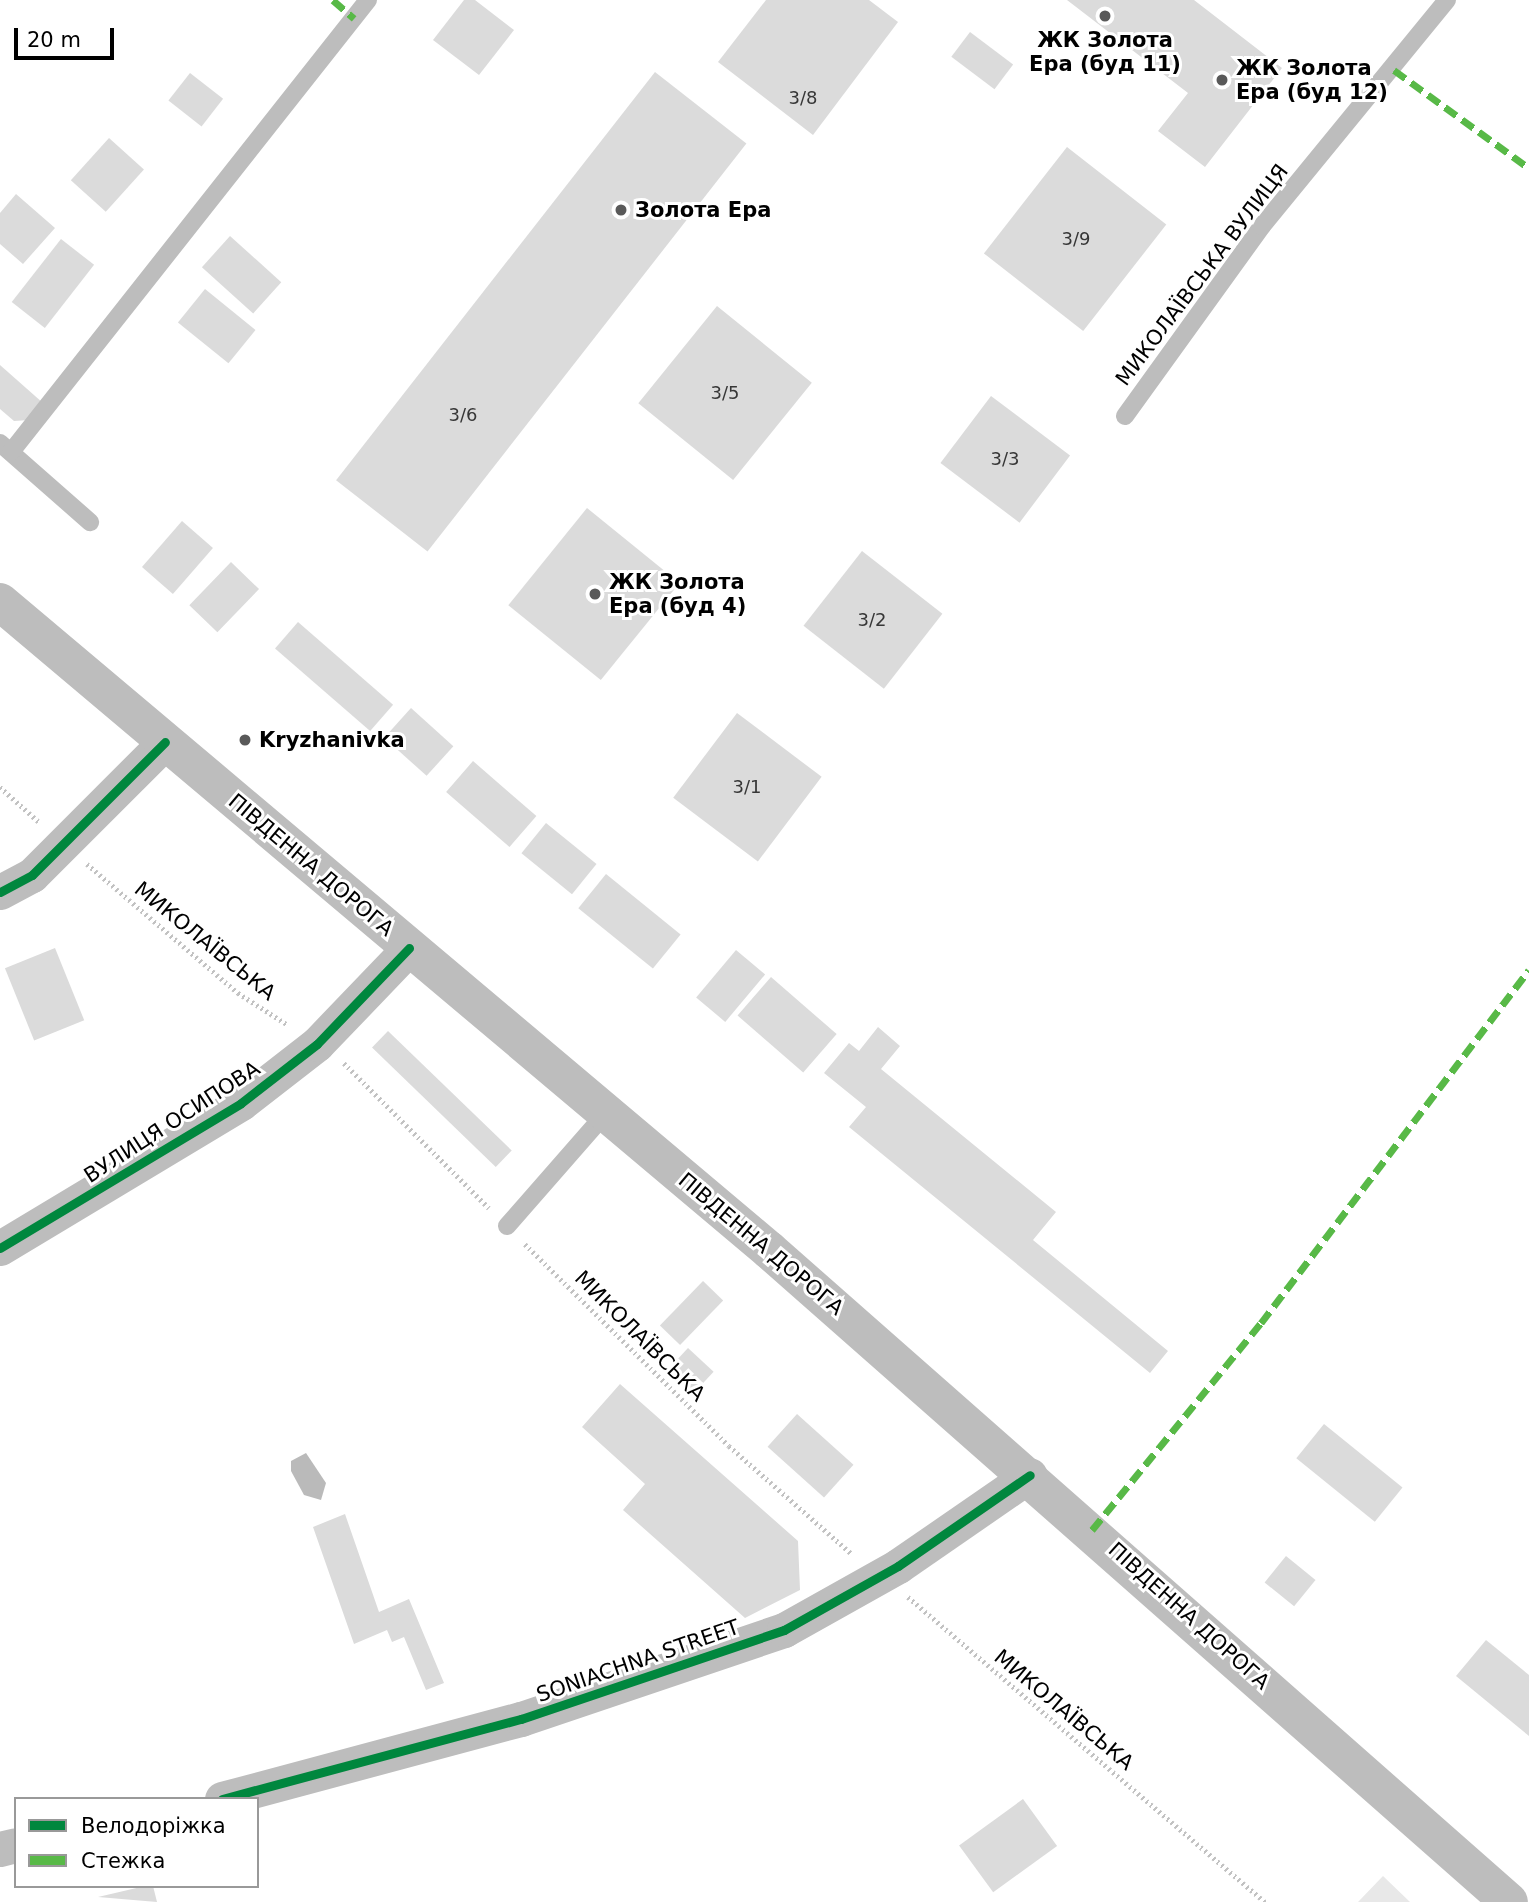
<!DOCTYPE html>
<html>
<head>
<meta charset="utf-8">
<style>
	body { margin:0 }
	#map { position:relative; width:1529px; height:1902px; overflow:hidden; background:#fff; font-family:"DejaVu Sans",sans-serif }
	div>[style] { position:absolute }
	.green>* { inset:0; background:#e8e8e8 }
	.water>* { inset:0; background:#bababa }
	.building>* { inset:0; background:#dbdbdb; transform-origin:0 0 }
	.path>* { height:4.5px; margin-top:-2.25px; transform-origin:0; background:repeating-linear-gradient(90deg,#c2c2c2 0 2px,transparent 0 5.5px) }
	.service>* { height:18px; margin:-9px; padding:0 9px; transform-origin:9px; border-radius:9px; background:#bdbdbd }
	.minor>* { height:35px; margin:-17.5px; padding:0 17.5px; transform-origin:17.5px; border-radius:17.5px; background:#bdbdbd }
	.trunk>* { height:38px; margin:-19px; padding:0 19px; transform-origin:19px; border-radius:19px; background:#bdbdbd }
	.quiet>* { height:7px; margin-top:-3.5px; transform-origin:0; background:repeating-linear-gradient(90deg,#58b947 0 14px,transparent 0 21px) }
	.cycleway>* { height:9px; margin:-4.5px; padding:0 4.5px; transform-origin:4.5px; border-radius:4.5px; background:#00873e }
	.dots>* { width:19px; height:19px; translate:-50% -50%; box-sizing:border-box; border:4px solid #fff; border-radius:50% }
	span { translate:-50% -50%; white-space:nowrap; text-align:center; line-height:1.15; -webkit-text-stroke:6px #fff; paint-order:stroke }
	.number-label { font-size:18px; color:#373737 }
	.number-label span { -webkit-text-stroke-width:0 }
	.poi-label { font-size:21px; color:#000; font-weight:700 }
	.left { translate:0 -50%; text-align:left }
	.street-label { font-size:21px; color:#000 }
	.legend { position:absolute; left:14px; top:1797px; width:245px; height:91px; box-sizing:border-box; background:#fff; border:2px solid #999; margin:0; padding:9px 12px; list-style:none; font-size:21px; color:#000 }
	.legend li { display:flex; align-items:center; gap:14px; height:35px }
	.legend b { width:35px; border:2px solid #999 }
	.scale { position:absolute; left:14px; top:28px; width:100px; height:32px; box-sizing:border-box; border:4px solid #000; border-top:0; padding-left:9px; font-size:21px; line-height:24px; white-space:nowrap; color:#000; -webkit-text-stroke:5px #fff; paint-order:stroke }
</style>
</head>
<body>
<div id="map">
	<div class="green">
		<i style="clip-path:polygon(1383px 1876px,1410px 1902px,1358px 1902px)"></i>
	</div>
	<div class="water">
		<i style="clip-path:polygon(306px 1453px,326px 1483px,321px 1500px,304px 1495px,291px 1471px,291px 1461px)"></i>
	</div>
	<div class="building">
		<i style="clip-path:polygon(464px 0,475px 0,514px 30px,479px 75px,433px 40px)"></i>
		<i style="clip-path:polygon(766px 0,869px 0,898px 22px,813px 135px,718px 62px)"></i>
		<i style="clip-path:polygon(1067px 0,1194px 0,1282px 68px,1205px 167px,1158px 131px,1188px 93px)"></i>
		<i style="left:970px;top:32px;width:54px;height:31px;rotate:37deg"></i>
		<i style="left:655px;top:72px;width:116px;height:518px;rotate:38deg"></i>
		<i style="left:190px;top:73px;width:42px;height:35px;rotate:38deg"></i>
		<i style="left:109px;top:138px;width:47px;height:57px;rotate:42deg"></i>
		<i style="left:1067px;top:147px;width:126px;height:135px;rotate:38deg"></i>
		<i style="clip-path:polygon(16px 194px,55px 228px,23px 264px,0 244px,0 213px)"></i>
		<i style="left:230px;top:236px;width:69px;height:42px;rotate:42deg"></i>
		<i style="left:61px;top:239px;width:42px;height:80px;rotate:38deg"></i>
		<i style="left:205px;top:289px;width:65px;height:43px;rotate:39deg"></i>
		<i style="left:717px;top:306px;width:122px;height:125px;rotate:39deg"></i>
		<i style="clip-path:polygon(0 365px,43px 403px,29px 420px,14px 421px,0 409px)"></i>
		<i style="left:991px;top:396px;width:99px;height:84px;rotate:37deg"></i>
		<i style="left:587px;top:508px;width:119px;height:125px;rotate:39deg"></i>
		<i style="left:182px;top:521px;width:41px;height:61px;rotate:41deg"></i>
		<i style="left:862px;top:551px;width:102px;height:95px;rotate:38deg"></i>
		<i style="left:231px;top:562px;width:39px;height:60px;rotate:44deg"></i>
		<i style="left:298px;top:622px;width:126px;height:35px;rotate:41deg"></i>
		<i style="left:411px;top:708px;width:57px;height:40px;rotate:42deg"></i>
		<i style="left:737px;top:713px;width:106px;height:106px;rotate:37deg"></i>
		<i style="left:473px;top:761px;width:84px;height:41px;rotate:41deg"></i>
		<i style="left:546px;top:823px;width:65px;height:39px;rotate:39deg"></i>
		<i style="left:606px;top:874px;width:96px;height:44px;rotate:39deg"></i>
		<i style="left:55px;top:948px;width:78px;height:54px;rotate:68deg"></i>
		<i style="left:736px;top:950px;width:38px;height:62px;rotate:40deg"></i>
		<i style="left:771px;top:977px;width:87px;height:51px;rotate:41deg"></i>
		<i style="clip-path:polygon(878px 1027px,900px 1046px,881px 1069px,1056px 1212px,1033px 1240px,1168px 1351px,1150px 1373px,849px 1127px,866px 1107px,824px 1073px,849px 1043px,859px 1051px)"></i>
		<i style="left:388px;top:1031px;width:172px;height:23px;rotate:44deg"></i>
		<i style="left:703px;top:1281px;width:28px;height:62px;rotate:44deg"></i>
		<i style="left:688px;top:1348px;width:35px;height:30px;rotate:43deg"></i>
		<i style="clip-path:polygon(620px 1384px,798px 1541px,800px 1590px,745px 1618px,623px 1510px,645px 1484px,582px 1427px)"></i>
		<i style="left:797px;top:1414px;width:76px;height:44px;rotate:42deg"></i>
		<i style="left:1324px;top:1424px;width:101px;height:44px;rotate:39deg"></i>
		<i style="clip-path:polygon(345px 1514px,379px 1612px,409px 1599px,444px 1683px,426px 1690px,404px 1637px,392px 1642px,387px 1630px,354px 1644px,313px 1527px)"></i>
		<i style="left:1286px;top:1556px;width:38px;height:34px;rotate:39deg"></i>
		<i style="clip-path:polygon(1486px 1640px,1529px 1675px,1529px 1736px,1456px 1676px)"></i>
		<i style="left:1023px;top:1799px;width:58px;height:79px;rotate:54deg"></i>
		<i style="clip-path:polygon(153px 1886px,157px 1902px,98px 1897px,145px 1886px)"></i>
	</div>
	<div class="path">
		<i style="left:0;top:787px;width:52px;rotate:41.9deg"></i>
		<i style="left:87px;top:864px;width:199px;rotate:40.5deg"></i>
		<i style="left:238px;top:993px;width:59px;rotate:32.6deg"></i>
		<i style="left:344px;top:1063px;width:205px;rotate:45deg"></i>
		<i style="left:525px;top:1244px;width:287px;rotate:44.7deg"></i>
		<i style="left:729px;top:1446px;width:162px;rotate:41.3deg"></i>
		<i style="left:908px;top:1597px;width:470px;rotate:40.5deg"></i>
	</div>
	<div class="service">
		<i style="left:1125px;top:416px;width:234px;rotate:-54.2deg"></i>
		<i style="left:1262px;top:226px;width:292px;rotate:-50.7deg"></i>
		<i style="left:0;top:443px;width:120px;rotate:41.3deg"></i>
		<i style="left:11px;top:452px;width:576px;rotate:-51.7deg"></i>
		<i style="left:507px;top:1226px;width:149px;rotate:-48.8deg"></i>
	</div>
	<div class="minor">
		<i style="left:0;top:892px;width:36px;rotate:-28deg"></i>
		<i style="left:32px;top:875px;width:188px;rotate:-45deg"></i>
		<i style="left:0;top:1248px;width:281px;rotate:-31deg"></i>
		<i style="left:241px;top:1103px;width:96px;rotate:-37.8deg"></i>
		<i style="left:317px;top:1044px;width:133px;rotate:-46.2deg"></i>
		<i style="left:222px;top:1799px;width:310px;rotate:-15deg"></i>
		<i style="left:521px;top:1719px;width:278px;rotate:-18.7deg"></i>
		<i style="left:784px;top:1630px;width:131px;rotate:-29.3deg"></i>
		<i style="left:898px;top:1566px;width:160px;rotate:-34.6deg"></i>
		<i style="left:0;top:1849px;width:16px;rotate:-14deg"></i>
	</div>
	<div class="trunk">
		<i style="left:0;top:602px;width:1006px;rotate:40.12deg"></i>
		<i style="left:769px;top:1250px;width:986px;rotate:41.38deg"></i>
	</div>
	<div class="quiet">
		<i style="left:333px;top:0;width:28px;rotate:41deg"></i>
		<i style="left:1394px;top:70px;width:167px;rotate:36deg"></i>
		<i style="left:1092px;top:1530px;width:267px;rotate:-50.8deg"></i>
		<i style="left:1261px;top:1323px;width:443px;rotate:-52.8deg"></i>
	</div>
	<div class="cycleway">
		<i style="left:0;top:892px;width:36px;rotate:-28deg"></i>
		<i style="left:32px;top:875px;width:188px;rotate:-45deg"></i>
		<i style="left:0;top:1248px;width:281px;rotate:-31deg"></i>
		<i style="left:241px;top:1103px;width:96px;rotate:-37.8deg"></i>
		<i style="left:317px;top:1044px;width:133px;rotate:-46.2deg"></i>
		<i style="left:222px;top:1799px;width:310px;rotate:-15deg"></i>
		<i style="left:521px;top:1719px;width:278px;rotate:-18.7deg"></i>
		<i style="left:784px;top:1630px;width:131px;rotate:-29.3deg"></i>
		<i style="left:898px;top:1566px;width:160px;rotate:-34.6deg"></i>
	</div>
	<div class="dots">
		<i style="left:1105px;top:16px;background:#595959"></i>
		<i style="left:1222px;top:80px;background:#595959"></i>
		<i style="left:621px;top:210px;background:#595959"></i>
		<i style="left:595px;top:594px;background:#595959"></i>
		<i style="left:245px;top:740px;background:#595959"></i>
	</div>
	<div class="number-label">
		<span style="left:803px;top:98px">3/8</span>
		<span style="left:1076px;top:239px">3/9</span>
		<span style="left:725px;top:393px">3/5</span>
		<span style="left:463px;top:415px">3/6</span>
		<span style="left:1005px;top:459px">3/3</span>
		<span style="left:872px;top:620px">3/2</span>
		<span style="left:747px;top:787px">3/1</span>
	</div>
	<div class="poi-label">
		<span style="left:1105px;top:52px">ЖК Золота<br>Ера (буд 11)</span>
		<span class="left" style="left:1236px;top:80px">ЖК Золота<br>Ера (буд 12)</span>
		<span class="left" style="left:635px;top:210px">Золота Ера</span>
		<span class="left" style="left:609px;top:594px">ЖК Золота<br>Ера (буд 4)</span>
		<span class="left" style="left:259px;top:740px">Kryzhanivka</span>
	</div>
	<div class="street-label">
		<span style="left:1202px;top:275px;rotate:-53deg">МИКОЛАЇВСЬКА ВУЛИЦЯ</span>
		<span style="left:311px;top:865px;rotate:40deg">ПІВДЕННА ДОРОГА</span>
		<span style="left:205px;top:941px;rotate:39deg">МИКОЛАЇВСЬКА</span>
		<span style="left:172px;top:1122px;rotate:-33deg">ВУЛИЦЯ ОСИПОВА</span>
		<span style="left:761px;top:1244px;rotate:40deg">ПІВДЕННА ДОРОГА</span>
		<span style="left:640px;top:1336px;rotate:45deg">МИКОЛАЇВСЬКА</span>
		<span style="left:1189px;top:1616px;rotate:42deg">ПІВДЕННА ДОРОГА</span>
		<span style="left:638px;top:1661px;rotate:-19deg">SONIACHNA STREET</span>
		<span style="left:1064px;top:1710px;rotate:40deg">МИКОЛАЇВСЬКА</span>
	</div>
	<ul class="legend">
	<li><b style="height:9px;background:#00873e"></b>Велодоріжка</li>
	<li><b style="height:9px;background:#58b947"></b>Стежка</li>
	</ul>
	<div class="scale">20 m</div>
</div>
</body>
</html>
